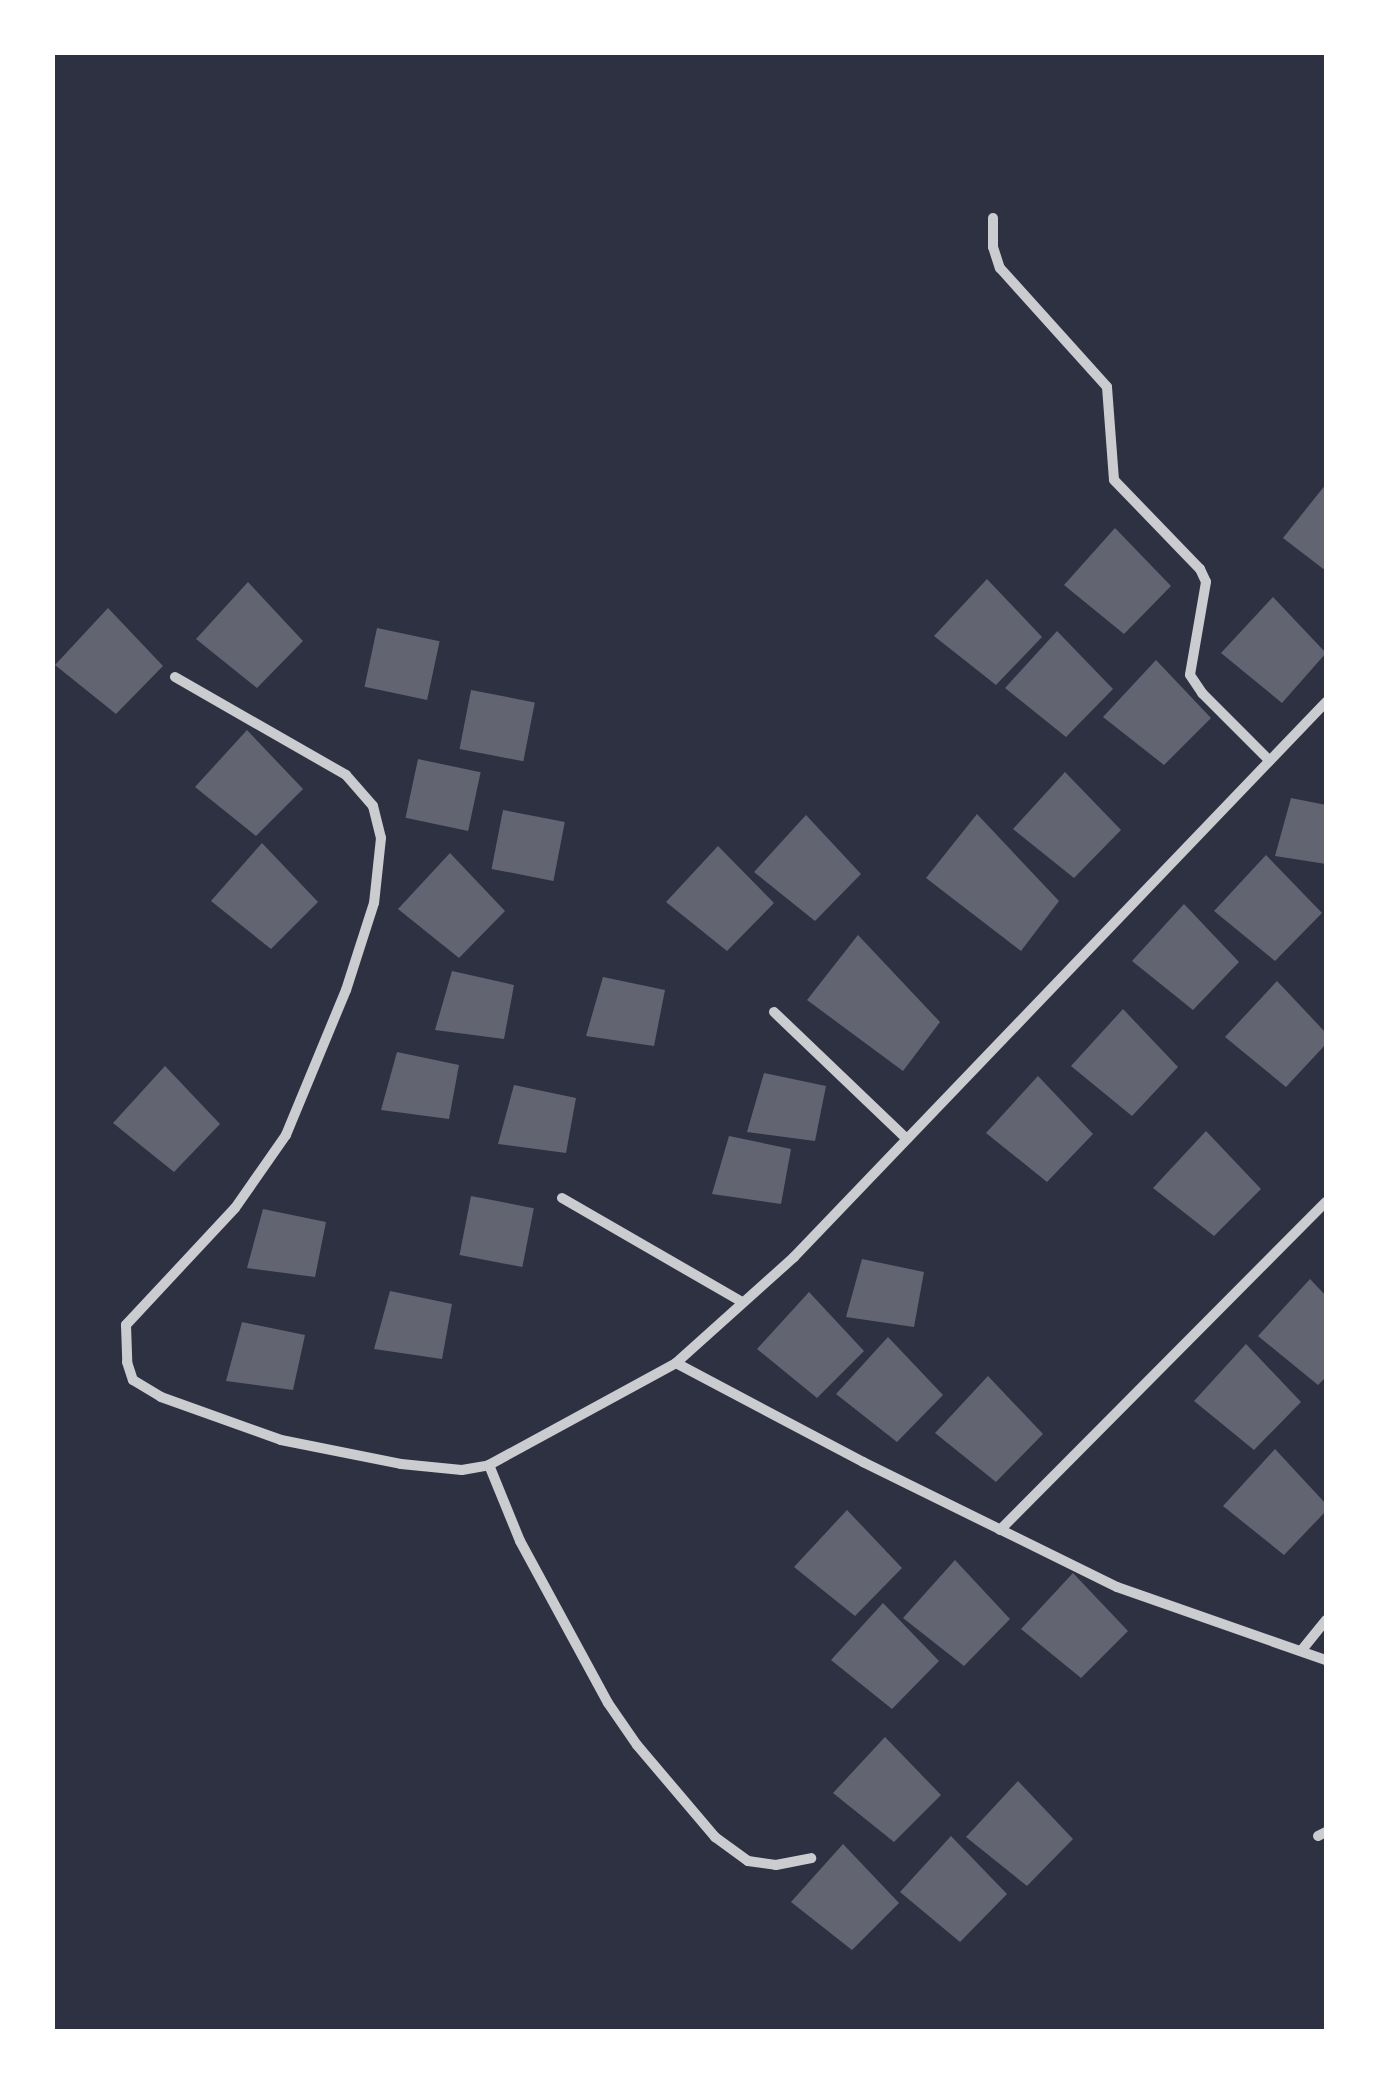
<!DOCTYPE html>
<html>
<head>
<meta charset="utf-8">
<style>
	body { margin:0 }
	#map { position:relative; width:1379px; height:2084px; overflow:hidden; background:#2d3142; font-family:"Alegreya Sans",sans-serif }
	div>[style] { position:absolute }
	.building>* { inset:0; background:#626471; transform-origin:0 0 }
	.minor>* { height:10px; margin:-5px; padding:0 5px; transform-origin:5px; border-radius:5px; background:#caccd0 }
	span { translate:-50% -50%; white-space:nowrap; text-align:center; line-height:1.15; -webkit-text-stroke:8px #fff; paint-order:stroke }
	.frame { position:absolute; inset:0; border:55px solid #fff; pointer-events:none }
</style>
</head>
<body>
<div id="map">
	<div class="building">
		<i style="clip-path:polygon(1326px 484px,1326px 571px,1283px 538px)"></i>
		<i style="clip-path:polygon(1115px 528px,1171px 586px,1124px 634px,1064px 585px)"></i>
		<i style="clip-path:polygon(987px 579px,1042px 637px,996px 685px,934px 636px)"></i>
		<i style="clip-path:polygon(248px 582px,303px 641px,257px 688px,196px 639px)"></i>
		<i style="clip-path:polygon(1273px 597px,1326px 653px,1282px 703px,1221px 653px)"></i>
		<i style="clip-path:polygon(108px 608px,163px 666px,116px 714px,55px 665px)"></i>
		<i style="left:377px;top:628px;width:64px;height:60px;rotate:12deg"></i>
		<i style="clip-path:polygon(1057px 631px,1113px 689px,1066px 737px,1005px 688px)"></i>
		<i style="clip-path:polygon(1156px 660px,1211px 718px,1164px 765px,1103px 717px)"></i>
		<i style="left:471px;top:690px;width:65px;height:60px;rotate:11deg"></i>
		<i style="clip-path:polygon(247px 730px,303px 789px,256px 836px,195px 787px)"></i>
		<i style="left:418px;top:759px;width:64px;height:60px;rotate:12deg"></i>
		<i style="clip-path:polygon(1065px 772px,1121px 830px,1074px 878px,1013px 829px)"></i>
		<i style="clip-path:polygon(1291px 798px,1326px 805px,1326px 864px,1275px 856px)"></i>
		<i style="left:503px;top:810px;width:63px;height:60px;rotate:11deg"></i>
		<i style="clip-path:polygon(977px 814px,1059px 901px,1021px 951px,926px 878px)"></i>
		<i style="clip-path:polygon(806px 815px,861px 874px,815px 921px,754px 872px)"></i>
		<i style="clip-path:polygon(262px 843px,318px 902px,271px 949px,211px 901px)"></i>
		<i style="clip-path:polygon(718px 846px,774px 903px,727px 951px,666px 902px)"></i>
		<i style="clip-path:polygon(450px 853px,505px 911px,459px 958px,398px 909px)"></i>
		<i style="clip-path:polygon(1266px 855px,1322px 913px,1275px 961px,1214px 911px)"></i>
		<i style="clip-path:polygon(1184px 904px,1239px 962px,1193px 1010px,1132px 961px)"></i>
		<i style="clip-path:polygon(858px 935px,940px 1022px,903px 1071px,807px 1000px)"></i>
		<i style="clip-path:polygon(452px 971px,514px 985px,504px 1039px,435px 1030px)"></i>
		<i style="clip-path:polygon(603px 977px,665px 990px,654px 1046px,586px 1036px)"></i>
		<i style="clip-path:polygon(1277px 981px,1326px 1033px,1326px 1044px,1286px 1087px,1225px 1037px)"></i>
		<i style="clip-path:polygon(1123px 1009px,1178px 1067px,1132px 1116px,1071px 1066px)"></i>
		<i style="clip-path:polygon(397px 1052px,459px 1065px,449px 1119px,381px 1110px)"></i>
		<i style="clip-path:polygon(165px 1066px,220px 1124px,174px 1172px,113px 1123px)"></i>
		<i style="clip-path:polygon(764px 1073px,826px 1086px,815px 1141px,747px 1132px)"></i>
		<i style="clip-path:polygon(1038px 1076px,1093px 1134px,1047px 1182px,986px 1133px)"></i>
		<i style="clip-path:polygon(514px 1085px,576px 1098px,566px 1153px,498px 1144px)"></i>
		<i style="clip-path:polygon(1206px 1131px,1261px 1189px,1214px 1236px,1153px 1188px)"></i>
		<i style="clip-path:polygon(729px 1136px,791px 1149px,781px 1204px,712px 1194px)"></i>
		<i style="left:471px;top:1196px;width:64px;height:60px;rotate:11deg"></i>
		<i style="clip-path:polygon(263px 1209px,326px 1222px,315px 1277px,247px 1268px)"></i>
		<i style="clip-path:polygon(862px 1259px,924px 1272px,914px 1327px,846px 1317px)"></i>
		<i style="clip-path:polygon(1310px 1279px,1326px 1296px,1326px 1377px,1318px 1385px,1258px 1336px)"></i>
		<i style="clip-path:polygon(390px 1291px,452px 1304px,442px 1359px,374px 1349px)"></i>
		<i style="clip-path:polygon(809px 1292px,864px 1351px,817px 1398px,757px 1349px)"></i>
		<i style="clip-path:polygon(242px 1322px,305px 1335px,293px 1390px,226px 1381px)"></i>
		<i style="clip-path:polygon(888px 1337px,943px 1395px,897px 1442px,836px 1394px)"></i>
		<i style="clip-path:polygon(1246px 1344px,1301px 1402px,1254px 1450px,1194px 1401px)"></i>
		<i style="clip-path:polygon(988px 1376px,1043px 1434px,996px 1482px,935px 1433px)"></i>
		<i style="clip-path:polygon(1275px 1449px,1326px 1504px,1326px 1511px,1284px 1555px,1223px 1506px)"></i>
		<i style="clip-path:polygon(847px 1510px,902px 1568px,855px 1616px,794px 1567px)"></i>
		<i style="clip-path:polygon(955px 1560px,1010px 1619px,964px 1666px,903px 1618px)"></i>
		<i style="clip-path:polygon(1073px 1573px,1128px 1631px,1081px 1678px,1021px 1629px)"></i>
		<i style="clip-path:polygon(883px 1603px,939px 1661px,892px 1709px,831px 1660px)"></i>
		<i style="clip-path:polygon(885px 1737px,941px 1795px,894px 1842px,833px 1793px)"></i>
		<i style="clip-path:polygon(1018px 1781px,1073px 1839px,1027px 1886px,966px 1837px)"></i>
		<i style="clip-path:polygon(951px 1836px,1007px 1894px,960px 1942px,900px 1892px)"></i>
		<i style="clip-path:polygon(843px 1844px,899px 1903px,852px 1950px,791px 1902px)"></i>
	</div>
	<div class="minor">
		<i style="left:993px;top:218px;width:29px;rotate:90deg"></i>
		<i style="left:993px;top:247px;width:22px;rotate:72deg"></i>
		<i style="left:1000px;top:268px;width:160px;rotate:48deg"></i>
		<i style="left:1107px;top:387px;width:93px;rotate:85.7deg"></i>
		<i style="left:1114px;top:480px;width:124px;rotate:46deg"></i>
		<i style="left:1200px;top:569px;width:14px;rotate:65deg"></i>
		<i style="left:1206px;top:582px;width:94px;rotate:99.8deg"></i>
		<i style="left:1190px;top:675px;width:22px;rotate:56deg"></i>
		<i style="left:1202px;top:693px;width:95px;rotate:45deg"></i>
		<i style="left:175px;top:677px;width:197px;rotate:29.8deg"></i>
		<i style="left:346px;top:775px;width:41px;rotate:48.9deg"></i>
		<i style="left:373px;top:806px;width:33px;rotate:76deg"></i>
		<i style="left:381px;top:838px;width:65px;rotate:96.1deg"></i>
		<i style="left:374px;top:903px;width:91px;rotate:107.8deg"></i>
		<i style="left:346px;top:990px;width:157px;rotate:112.5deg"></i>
		<i style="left:286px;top:1135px;width:89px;rotate:124.9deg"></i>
		<i style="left:235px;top:1208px;width:160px;rotate:133deg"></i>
		<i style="left:126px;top:1325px;width:37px;rotate:88deg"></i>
		<i style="left:127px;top:1362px;width:19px;rotate:72deg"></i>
		<i style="left:133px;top:1380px;width:33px;rotate:31deg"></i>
		<i style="left:161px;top:1397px;width:127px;rotate:19.7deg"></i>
		<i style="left:281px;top:1440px;width:122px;rotate:11.3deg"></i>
		<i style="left:401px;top:1464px;width:61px;rotate:5.6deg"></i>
		<i style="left:462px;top:1470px;width:27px;rotate:-10deg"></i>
		<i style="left:489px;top:1465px;width:213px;rotate:-28.6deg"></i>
		<i style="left:676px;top:1363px;width:159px;rotate:-41.9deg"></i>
		<i style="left:794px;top:1257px;width:769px;rotate:-46.21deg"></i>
		<i style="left:774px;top:1012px;width:181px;rotate:43.7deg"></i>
		<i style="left:562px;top:1198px;width:208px;rotate:30deg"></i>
		<i style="left:676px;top:1363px;width:212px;rotate:27.9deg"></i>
		<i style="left:863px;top:1462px;width:283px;rotate:26.2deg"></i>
		<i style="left:1117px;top:1587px;width:221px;rotate:19.3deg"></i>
		<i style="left:489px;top:1465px;width:82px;rotate:67.8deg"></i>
		<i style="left:520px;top:1541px;width:184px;rotate:61.5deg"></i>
		<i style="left:608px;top:1703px;width:51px;rotate:55.4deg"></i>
		<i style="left:637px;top:1745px;width:121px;rotate:49.7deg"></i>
		<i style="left:715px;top:1837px;width:41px;rotate:36deg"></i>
		<i style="left:748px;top:1861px;width:28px;rotate:8deg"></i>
		<i style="left:776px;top:1865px;width:36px;rotate:-11deg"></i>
		<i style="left:1000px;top:1530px;width:462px;rotate:-45.2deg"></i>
		<i style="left:1301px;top:1651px;width:40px;rotate:-51deg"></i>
		<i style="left:1318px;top:1836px;width:9px;rotate:-27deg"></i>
	</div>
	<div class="frame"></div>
</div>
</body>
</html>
